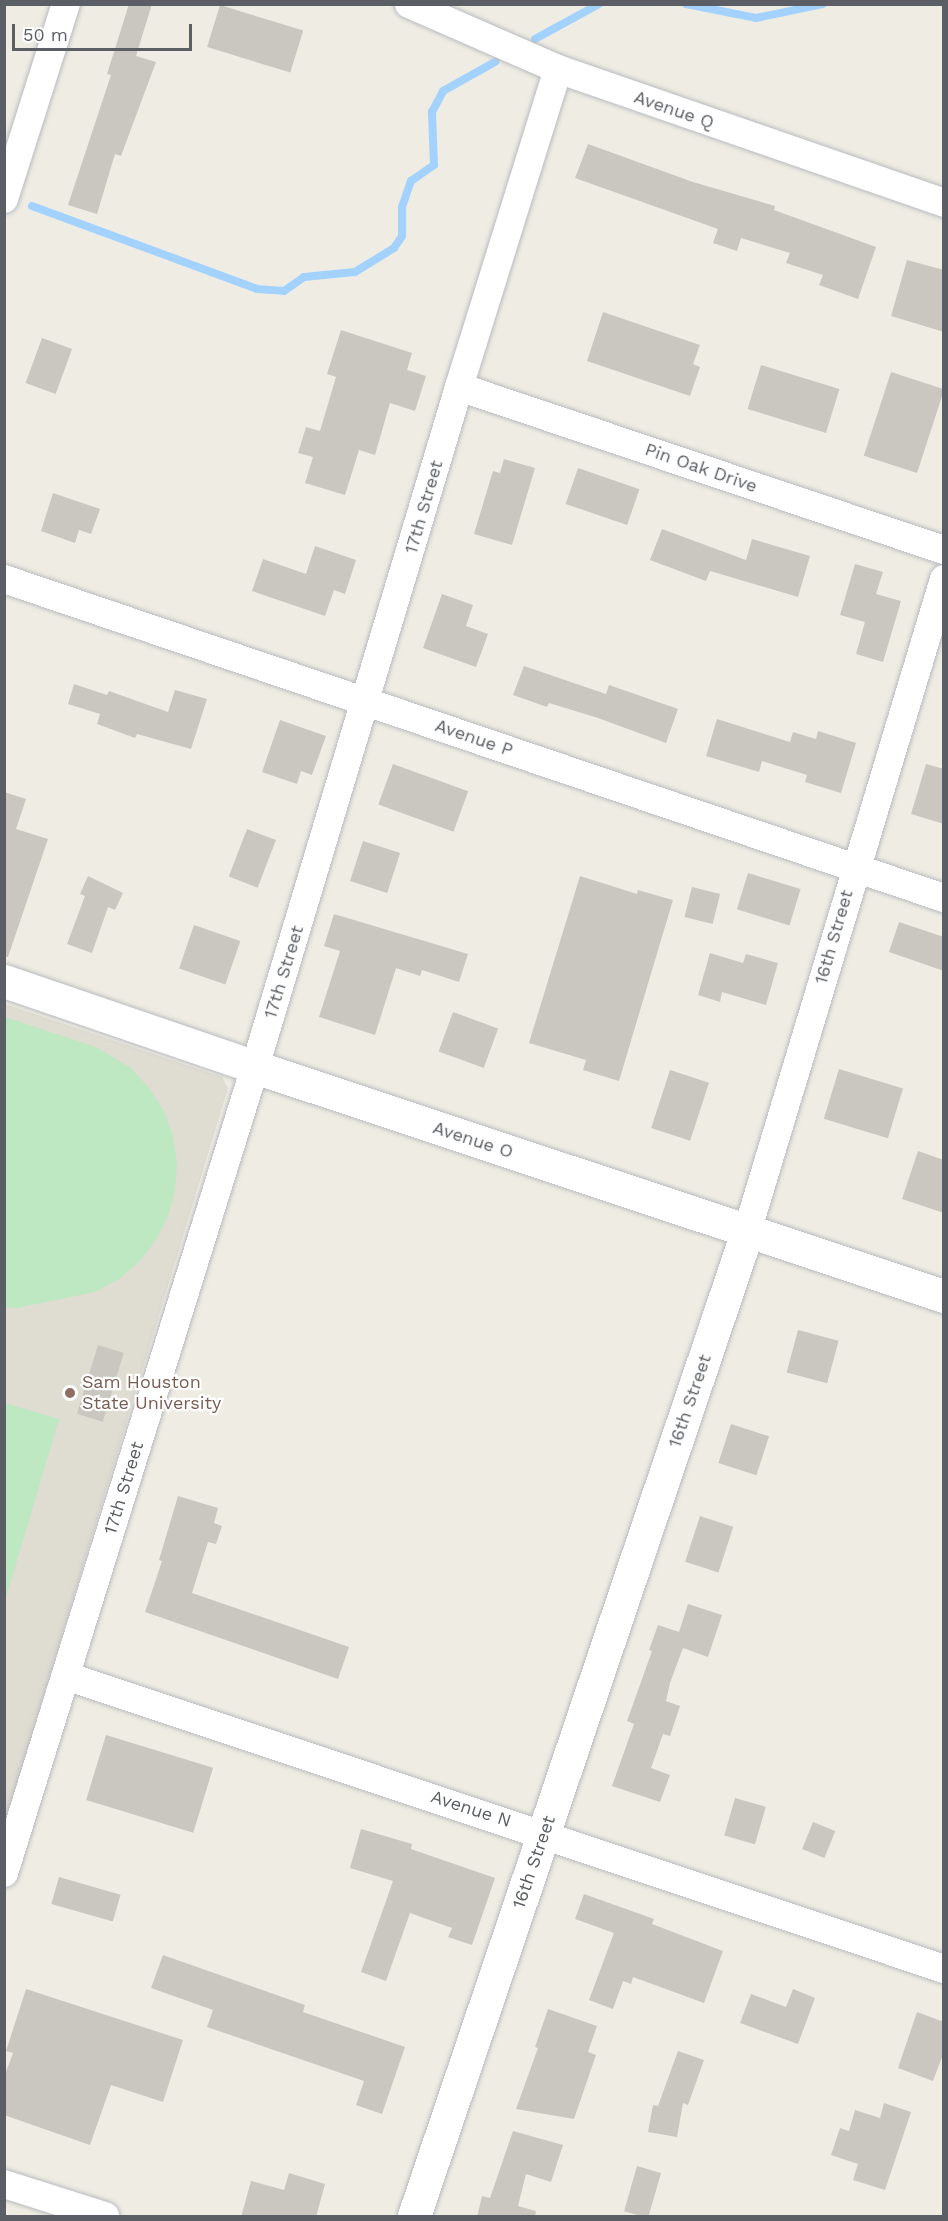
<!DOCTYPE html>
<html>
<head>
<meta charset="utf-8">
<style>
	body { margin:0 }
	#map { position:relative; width:948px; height:2221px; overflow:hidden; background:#efede3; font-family:"Work Sans",sans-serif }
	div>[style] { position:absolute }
	.education>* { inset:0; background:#dfdcd2 }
	.green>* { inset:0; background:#bee8c1 }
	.stream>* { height:8px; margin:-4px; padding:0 4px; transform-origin:4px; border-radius:4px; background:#a3d2ff }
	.building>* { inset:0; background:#cac7c0; transform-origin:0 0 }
	.roads { filter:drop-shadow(0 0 2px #b8bbc0) drop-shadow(0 0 2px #b8bbc0) }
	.minor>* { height:28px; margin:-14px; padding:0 14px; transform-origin:14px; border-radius:14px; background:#fff }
	.tertiary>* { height:33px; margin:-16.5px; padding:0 16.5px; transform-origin:16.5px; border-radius:16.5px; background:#fff }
	.dots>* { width:16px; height:16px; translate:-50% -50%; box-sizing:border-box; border:3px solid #fff; border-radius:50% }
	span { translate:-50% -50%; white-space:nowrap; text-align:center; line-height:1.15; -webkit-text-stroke:4.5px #fff; paint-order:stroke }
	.street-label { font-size:18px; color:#5b5f65 }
	.education-label { font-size:18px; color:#785e54 }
	.left { translate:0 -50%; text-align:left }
	.frame { position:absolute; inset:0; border:6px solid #5b5f65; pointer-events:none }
	.scale { position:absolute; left:12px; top:24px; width:180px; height:27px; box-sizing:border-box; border:3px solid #5b5f65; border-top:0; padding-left:8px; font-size:18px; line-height:21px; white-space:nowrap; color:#5b5f65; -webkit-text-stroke:4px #fff; paint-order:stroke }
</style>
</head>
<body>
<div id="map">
	<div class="education">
		<i style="clip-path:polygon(5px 1004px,222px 1077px,228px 1088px,5px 1823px)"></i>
	</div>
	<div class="green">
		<i style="clip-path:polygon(5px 1017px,96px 1047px,131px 1068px,149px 1088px,164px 1111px,173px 1136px,177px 1163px,175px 1190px,168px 1216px,156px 1240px,139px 1262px,119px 1279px,95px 1292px,17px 1308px,4px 1307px)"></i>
		<i style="clip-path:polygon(5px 1403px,59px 1419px,5px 1601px,4px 1403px)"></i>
	</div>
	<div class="stream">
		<i style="left:686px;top:4px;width:71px;rotate:11.3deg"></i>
		<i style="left:756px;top:18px;width:68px;rotate:-11.8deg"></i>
		<i style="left:535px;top:39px;width:73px;rotate:-28.7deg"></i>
		<i style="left:32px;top:206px;width:240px;rotate:20.2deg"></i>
		<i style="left:257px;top:289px;width:27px;rotate:4deg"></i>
		<i style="left:284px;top:291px;width:24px;rotate:-35deg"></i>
		<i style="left:304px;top:277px;width:51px;rotate:-5.6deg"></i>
		<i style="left:355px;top:272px;width:46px;rotate:-31.6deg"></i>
		<i style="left:394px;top:248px;width:14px;rotate:-56deg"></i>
		<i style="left:402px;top:236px;width:29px;rotate:-90deg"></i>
		<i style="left:402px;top:207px;width:28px;rotate:-71deg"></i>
		<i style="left:411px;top:181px;width:28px;rotate:-35deg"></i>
		<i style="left:434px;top:165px;width:53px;rotate:-92.2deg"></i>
		<i style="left:432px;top:112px;width:24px;rotate:-62deg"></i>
		<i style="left:443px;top:91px;width:60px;rotate:-29.1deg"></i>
	</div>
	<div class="building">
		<i style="clip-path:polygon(129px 4px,152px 4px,136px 56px,156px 62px,121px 156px,115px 154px,97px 214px,68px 205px,111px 75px,107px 74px)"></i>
		<i style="left:220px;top:5px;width:87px;height:44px;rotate:17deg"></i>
		<i style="clip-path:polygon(588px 144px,693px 182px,775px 206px,774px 210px,876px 247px,858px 299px,819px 285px,823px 275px,786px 263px,790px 253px,741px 238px,737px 251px,713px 243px,718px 229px,575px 178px)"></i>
		<i style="clip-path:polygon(907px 260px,944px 270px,944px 332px,891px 316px)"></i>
		<i style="clip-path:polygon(603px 312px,700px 345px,693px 364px,700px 367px,690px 396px,587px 361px)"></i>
		<i style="clip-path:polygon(341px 330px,412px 353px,407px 370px,426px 376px,415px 411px,390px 403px,375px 455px,359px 450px,345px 495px,305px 483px,313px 457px,298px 453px,306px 427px,320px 431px,336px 377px,327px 374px)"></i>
		<i style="left:42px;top:338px;width:32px;height:48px;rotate:20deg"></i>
		<i style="left:761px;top:365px;width:82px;height:46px;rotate:17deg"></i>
		<i style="left:891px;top:372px;width:56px;height:88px;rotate:18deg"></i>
		<i style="clip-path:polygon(504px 459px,535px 468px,512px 545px,474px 534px,493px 471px,500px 473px)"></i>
		<i style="left:578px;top:468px;width:65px;height:38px;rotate:19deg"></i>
		<i style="clip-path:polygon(53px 493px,100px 509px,91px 534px,79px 530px,75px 543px,41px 531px)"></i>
		<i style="clip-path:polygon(662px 529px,746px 560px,752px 539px,810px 556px,798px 597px,710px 571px,706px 581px,650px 560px)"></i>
		<i style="clip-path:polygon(315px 546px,356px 560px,345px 594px,334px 590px,325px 616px,252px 591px,263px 559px,306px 574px)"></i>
		<i style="clip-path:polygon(855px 564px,883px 572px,876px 594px,901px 601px,883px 662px,856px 654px,865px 622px,840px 615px)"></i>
		<i style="clip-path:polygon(442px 594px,473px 605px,466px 626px,488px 634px,476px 667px,423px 648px)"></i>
		<i style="clip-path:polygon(524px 666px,606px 694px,609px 685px,678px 709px,666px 743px,598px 718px,549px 703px,547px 707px,513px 695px)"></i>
		<i style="clip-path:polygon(74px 684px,107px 695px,109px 691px,168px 712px,175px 690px,207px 699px,191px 749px,137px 734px,135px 738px,97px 724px,100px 714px,68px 704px)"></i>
		<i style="clip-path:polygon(717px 719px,790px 742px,793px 732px,816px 739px,818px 731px,856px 743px,841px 793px,805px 782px,807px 775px,762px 761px,759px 772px,706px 756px)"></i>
		<i style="clip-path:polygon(280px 720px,326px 736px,312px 775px,301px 771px,297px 784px,262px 772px)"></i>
		<i style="left:393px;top:764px;width:80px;height:43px;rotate:20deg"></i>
		<i style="clip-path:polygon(926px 764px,944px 769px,944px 824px,911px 814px)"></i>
		<i style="clip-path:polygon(4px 792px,26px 799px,16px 829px,48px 839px,8px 957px,4px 957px)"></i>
		<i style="left:247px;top:829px;width:31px;height:51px;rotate:21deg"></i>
		<i style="left:363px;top:841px;width:39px;height:42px;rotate:18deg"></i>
		<i style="left:748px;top:873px;width:55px;height:38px;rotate:17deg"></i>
		<i style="clip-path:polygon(88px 876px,123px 893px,115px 910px,108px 907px,92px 953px,67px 944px,85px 896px,80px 894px)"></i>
		<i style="clip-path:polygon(580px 876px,637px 894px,638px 890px,673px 900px,619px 1081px,583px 1070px,586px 1060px,529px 1043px)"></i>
		<i style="left:692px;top:887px;width:29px;height:31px;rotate:14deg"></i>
		<i style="clip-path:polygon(334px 914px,468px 954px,459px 982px,422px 970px,420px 976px,396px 968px,375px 1035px,319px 1017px,340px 951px,324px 946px)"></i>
		<i style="clip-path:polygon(899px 922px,944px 937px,944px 971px,889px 952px)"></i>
		<i style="left:194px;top:925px;width:49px;height:46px;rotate:19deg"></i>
		<i style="clip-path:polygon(710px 953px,743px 963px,746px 954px,778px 963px,766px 1005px,722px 992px,720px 1002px,698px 995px)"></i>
		<i style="left:453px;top:1012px;width:48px;height:42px;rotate:20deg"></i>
		<i style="left:839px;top:1069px;width:67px;height:52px;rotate:17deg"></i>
		<i style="left:670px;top:1070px;width:41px;height:61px;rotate:18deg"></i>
		<i style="clip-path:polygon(918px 1151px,944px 1160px,944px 1213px,902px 1199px)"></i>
		<i style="left:798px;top:1330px;width:42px;height:44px;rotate:15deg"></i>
		<i style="left:98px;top:1345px;width:27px;height:72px;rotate:17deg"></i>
		<i style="left:731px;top:1424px;width:40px;height:41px;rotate:18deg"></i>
		<i style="clip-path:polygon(178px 1496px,218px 1508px,214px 1523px,222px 1526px,216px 1544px,208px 1542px,192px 1593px,349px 1647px,338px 1679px,145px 1612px,162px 1561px,159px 1560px)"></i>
		<i style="left:700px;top:1516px;width:35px;height:48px;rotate:18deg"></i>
		<i style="clip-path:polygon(688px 1604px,722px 1615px,708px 1657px,683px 1648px,670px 1683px,666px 1701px,680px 1706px,670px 1736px,663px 1734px,651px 1768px,670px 1775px,660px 1802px,612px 1786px,634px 1724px,627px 1721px,652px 1651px,649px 1650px,658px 1625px,679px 1632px)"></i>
		<i style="left:106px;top:1735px;width:112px;height:68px;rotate:17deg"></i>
		<i style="left:735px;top:1798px;width:32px;height:39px;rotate:16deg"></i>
		<i style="left:813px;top:1822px;width:24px;height:29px;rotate:22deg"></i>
		<i style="clip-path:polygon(361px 1829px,412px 1844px,411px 1849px,495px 1878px,472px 1945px,448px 1937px,452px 1928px,410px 1913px,386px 1981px,361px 1972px,393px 1881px,350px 1868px)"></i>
		<i style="left:59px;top:1877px;width:64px;height:28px;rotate:16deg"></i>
		<i style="clip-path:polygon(584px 1894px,654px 1919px,652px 1924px,723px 1951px,704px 2003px,633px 1977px,631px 1984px,623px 1981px,613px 2009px,589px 2000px,614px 1933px,575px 1919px)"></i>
		<i style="clip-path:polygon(163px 1955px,305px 2005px,303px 2012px,405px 2047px,382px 2114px,356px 2105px,364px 2081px,207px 2027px,213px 2010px,151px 1988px)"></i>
		<i style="clip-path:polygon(26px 1989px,183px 2040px,163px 2102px,111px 2085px,90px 2145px,4px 2115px,4px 2077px,13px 2053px,6px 2051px)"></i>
		<i style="clip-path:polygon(793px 1989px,815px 1998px,798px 2044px,740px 2023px,751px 1994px,786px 2007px)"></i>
		<i style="clip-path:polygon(548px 2009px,597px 2026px,588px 2052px,596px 2055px,574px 2119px,516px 2109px,538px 2048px,535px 2047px)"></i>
		<i style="clip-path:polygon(917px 2012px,944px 2022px,944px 2052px,933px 2081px,898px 2068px)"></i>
		<i style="clip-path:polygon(678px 2051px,704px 2060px,688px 2105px,683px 2103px,677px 2137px,648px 2132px,653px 2105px,658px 2106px)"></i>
		<i style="clip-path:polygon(884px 2103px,911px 2112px,885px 2190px,853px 2180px,858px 2164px,831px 2155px,840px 2128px,849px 2131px,855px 2110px,880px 2118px)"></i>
		<i style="clip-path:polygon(513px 2131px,563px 2145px,551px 2182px,526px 2174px,518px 2206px,536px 2211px,535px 2217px,477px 2217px,482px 2196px,490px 2198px)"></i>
		<i style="left:637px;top:2166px;width:25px;height:47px;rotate:16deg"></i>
		<i style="clip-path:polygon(289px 2173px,325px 2184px,316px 2217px,241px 2217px,251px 2181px,284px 2190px)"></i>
	</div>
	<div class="roads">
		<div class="minor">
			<i style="left:409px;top:4px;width:163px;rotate:23.6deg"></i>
			<i style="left:558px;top:69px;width:409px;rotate:19.1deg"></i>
			<i style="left:4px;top:199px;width:205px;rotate:-72.4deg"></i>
			<i style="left:459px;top:387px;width:512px;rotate:18.58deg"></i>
			<i style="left:4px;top:579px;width:993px;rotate:18.75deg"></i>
			<i style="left:747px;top:1232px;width:682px;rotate:-73.21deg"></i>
			<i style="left:66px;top:1676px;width:926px;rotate:18.45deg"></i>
			<i style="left:4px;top:1873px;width:844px;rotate:-72.7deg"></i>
			<i style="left:255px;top:1067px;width:710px;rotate:-73.3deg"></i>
			<i style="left:459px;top:387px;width:333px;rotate:-72.7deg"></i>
			<i style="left:4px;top:2184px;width:106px;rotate:17.6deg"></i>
		</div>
		<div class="tertiary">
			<i style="left:4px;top:981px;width:265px;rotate:18.9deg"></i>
			<i style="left:255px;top:1067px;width:726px;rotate:18.39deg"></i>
			<i style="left:414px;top:2216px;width:1039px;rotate:-71.3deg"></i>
		</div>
	</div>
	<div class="dots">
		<i style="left:70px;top:1393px;background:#8d6e63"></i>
	</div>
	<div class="street-label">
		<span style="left:674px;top:110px;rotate:19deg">Avenue Q</span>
		<span style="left:701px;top:468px;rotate:19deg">Pin Oak Drive</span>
		<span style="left:424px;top:507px;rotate:-74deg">17th Street</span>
		<span style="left:474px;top:738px;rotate:19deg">Avenue P</span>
		<span style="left:834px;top:937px;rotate:-74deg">16th Street</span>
		<span style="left:284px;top:972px;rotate:-73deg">17th Street</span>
		<span style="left:473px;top:1140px;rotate:18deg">Avenue O</span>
		<span style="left:690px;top:1401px;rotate:-71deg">16th Street</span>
		<span style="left:124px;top:1488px;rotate:-73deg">17th Street</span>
		<span style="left:471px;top:1809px;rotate:18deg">Avenue N</span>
		<span style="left:534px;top:1862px;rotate:-71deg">16th Street</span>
	</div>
	<div class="education-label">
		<span class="left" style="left:82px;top:1393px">Sam Houston<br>State University</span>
	</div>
	<div class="frame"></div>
	<div class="scale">50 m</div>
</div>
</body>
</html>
